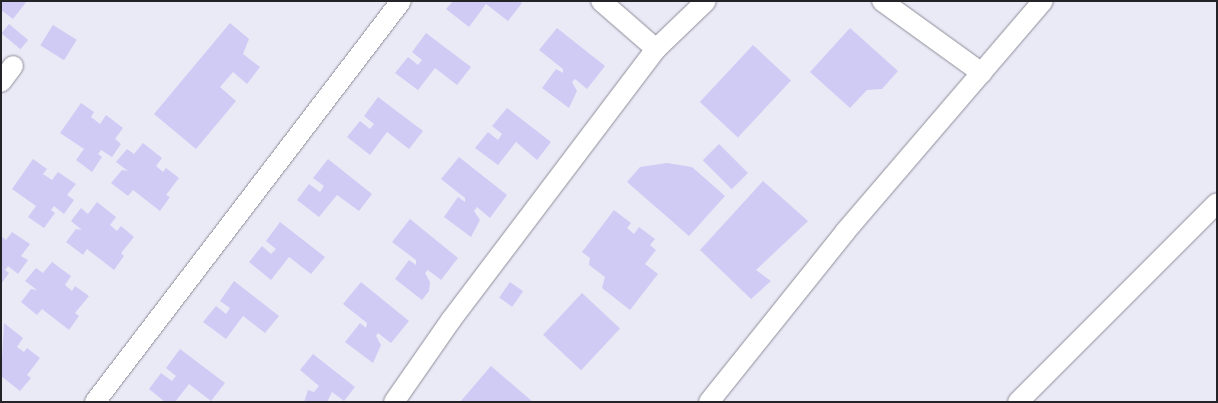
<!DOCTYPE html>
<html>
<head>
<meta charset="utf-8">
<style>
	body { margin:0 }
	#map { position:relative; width:1218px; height:403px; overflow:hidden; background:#eae9f6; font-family:Manrope,sans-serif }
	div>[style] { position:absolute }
	.building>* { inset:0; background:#cfcbf5; transform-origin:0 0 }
	.roads { filter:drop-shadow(0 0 1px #8d8c98) drop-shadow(0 0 1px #8d8c98) }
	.street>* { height:20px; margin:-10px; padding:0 10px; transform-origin:10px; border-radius:10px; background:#fff }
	span { translate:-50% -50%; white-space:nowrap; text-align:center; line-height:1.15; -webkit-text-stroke:4.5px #eae9f6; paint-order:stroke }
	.frame { position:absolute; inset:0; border:2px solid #242328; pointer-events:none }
</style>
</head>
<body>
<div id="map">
	<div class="building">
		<i style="clip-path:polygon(1px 1px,27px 1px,13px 19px,1px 10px)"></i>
		<i style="clip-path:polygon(453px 1px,519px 1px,522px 3px,508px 21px,486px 4px,469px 27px,446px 9px)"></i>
		<i style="clip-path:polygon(230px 23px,249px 39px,243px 54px,260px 67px,247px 84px,233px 72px,220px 87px,236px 101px,196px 149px,154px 114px)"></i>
		<i style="left:9px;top:24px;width:25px;height:12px;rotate:40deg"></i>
		<i style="left:53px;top:25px;width:28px;height:24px;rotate:32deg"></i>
		<i style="clip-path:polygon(557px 28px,605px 66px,587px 89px,575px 79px,572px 82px,577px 91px,569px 108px,542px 88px,556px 69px,563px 73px,563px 69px,539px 50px)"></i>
		<i style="clip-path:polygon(850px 28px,898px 71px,882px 89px,867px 90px,850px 108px,810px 72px)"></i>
		<i style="clip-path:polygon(426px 33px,471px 67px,457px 85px,435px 68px,418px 90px,395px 73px,408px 57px,418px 65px,422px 60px,412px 52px)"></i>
		<i style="left:753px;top:45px;width:52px;height:78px;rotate:43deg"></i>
		<i style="clip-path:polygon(378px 97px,423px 131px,409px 149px,387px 132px,370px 155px,347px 137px,360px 121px,370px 129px,374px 124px,364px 116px)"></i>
		<i style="clip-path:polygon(81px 103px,94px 112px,91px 117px,100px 124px,106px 115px,123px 128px,115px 139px,121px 144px,112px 157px,101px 150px,98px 154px,102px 157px,92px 172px,76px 160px,84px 149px,60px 133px)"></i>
		<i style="clip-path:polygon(507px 108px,551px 142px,537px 160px,516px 142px,498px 165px,475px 148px,488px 132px,498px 140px,502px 134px,492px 126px)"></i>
		<i style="clip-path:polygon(143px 143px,162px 158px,156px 166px,163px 172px,166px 168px,179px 178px,166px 195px,170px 197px,160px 211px,133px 190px,128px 196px,111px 183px,122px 170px,128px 171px,116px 162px,127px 149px,134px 154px)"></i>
		<i style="left:719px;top:144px;width:41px;height:23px;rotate:45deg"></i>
		<i style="clip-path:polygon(459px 157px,507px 195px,490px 218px,477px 207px,474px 211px,480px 220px,471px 237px,444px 217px,458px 197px,465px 202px,465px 198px,441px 179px)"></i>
		<i style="clip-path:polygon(33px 159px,47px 169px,43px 174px,52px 180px,58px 172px,76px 184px,67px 195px,74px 200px,64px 214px,54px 206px,51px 210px,55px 213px,44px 228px,28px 217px,36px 206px,12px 189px)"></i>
		<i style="clip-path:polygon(328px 159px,372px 194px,359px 211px,337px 195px,319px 217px,297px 200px,309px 184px,320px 192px,324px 186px,313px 178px)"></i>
		<i style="clip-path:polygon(667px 163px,692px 167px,725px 196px,689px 236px,627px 182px,640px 167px)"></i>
		<i style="clip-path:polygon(763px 181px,808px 221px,756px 270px,771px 281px,751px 299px,700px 250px)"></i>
		<i style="clip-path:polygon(97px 202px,116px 217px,110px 225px,117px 231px,121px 226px,134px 237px,121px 253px,124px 256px,114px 270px,87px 249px,83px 255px,66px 242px,76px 229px,82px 230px,71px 221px,81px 208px,88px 214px)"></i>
		<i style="clip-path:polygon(614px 210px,631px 223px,627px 228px,634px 234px,639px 227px,655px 239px,650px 245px,656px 250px,645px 264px,658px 274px,630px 310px,602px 288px,605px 277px,589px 265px,590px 258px,582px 252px)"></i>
		<i style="clip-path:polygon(410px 219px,458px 258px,441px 280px,428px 270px,425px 273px,430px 282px,429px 291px,422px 300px,395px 279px,409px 260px,416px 265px,416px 260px,392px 242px)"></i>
		<i style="clip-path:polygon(280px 222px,325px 257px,311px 274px,289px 257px,271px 280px,249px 262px,262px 246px,271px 254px,276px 249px,266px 241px)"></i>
		<i style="clip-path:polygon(12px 232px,30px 244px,21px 256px,28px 260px,18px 274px,8px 266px,5px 270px,9px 273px,1px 284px,1px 236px,6px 240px)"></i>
		<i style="clip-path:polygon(52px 262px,71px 276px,65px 285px,72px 291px,75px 286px,89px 296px,75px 313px,79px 316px,69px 330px,42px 309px,37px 315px,21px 302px,31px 289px,37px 290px,25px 281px,36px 268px,43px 273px)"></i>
		<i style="clip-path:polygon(234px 281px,279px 316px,265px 333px,243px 316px,226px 339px,203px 322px,216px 306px,226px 314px,230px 308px,220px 301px)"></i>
		<i style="clip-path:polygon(361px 282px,409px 321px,391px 343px,378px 333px,376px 336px,381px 345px,373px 363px,345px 342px,360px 323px,366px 328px,367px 323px,343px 304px)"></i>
		<i style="left:510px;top:282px;width:16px;height:19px;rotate:35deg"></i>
		<i style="left:582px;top:293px;width:52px;height:57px;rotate:43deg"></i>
		<i style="clip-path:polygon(4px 323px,23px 338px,17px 347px,24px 352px,27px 348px,40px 358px,27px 375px,31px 378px,20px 391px,1px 376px)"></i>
		<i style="clip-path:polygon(180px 349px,225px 383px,211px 401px,189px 384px,175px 402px,165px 402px,149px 389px,161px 373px,172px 381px,176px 376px,166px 368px)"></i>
		<i style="clip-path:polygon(313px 354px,355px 387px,344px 401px,332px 392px,327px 402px,304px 402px,308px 390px,314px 392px,319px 386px,300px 370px)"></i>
		<i style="clip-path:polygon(491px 366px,533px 402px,460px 402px)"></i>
	</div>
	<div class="roads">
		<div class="street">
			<i style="left:601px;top:1px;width:73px;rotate:41.1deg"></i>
			<i style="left:882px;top:1px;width:123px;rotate:35.8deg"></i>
			<i style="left:1px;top:82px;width:20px;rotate:-53deg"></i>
			<i style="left:95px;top:402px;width:504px;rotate:-52.65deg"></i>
			<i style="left:394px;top:402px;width:100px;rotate:-55.2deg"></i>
			<i style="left:451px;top:320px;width:340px;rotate:-52.9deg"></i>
			<i style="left:656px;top:49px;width:69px;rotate:-43.8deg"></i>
			<i style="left:709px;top:402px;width:218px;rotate:-51.3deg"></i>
			<i style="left:845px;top:232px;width:304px;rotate:-49.4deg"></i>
			<i style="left:1018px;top:402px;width:281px;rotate:-45deg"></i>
		</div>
	</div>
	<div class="frame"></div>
</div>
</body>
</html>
